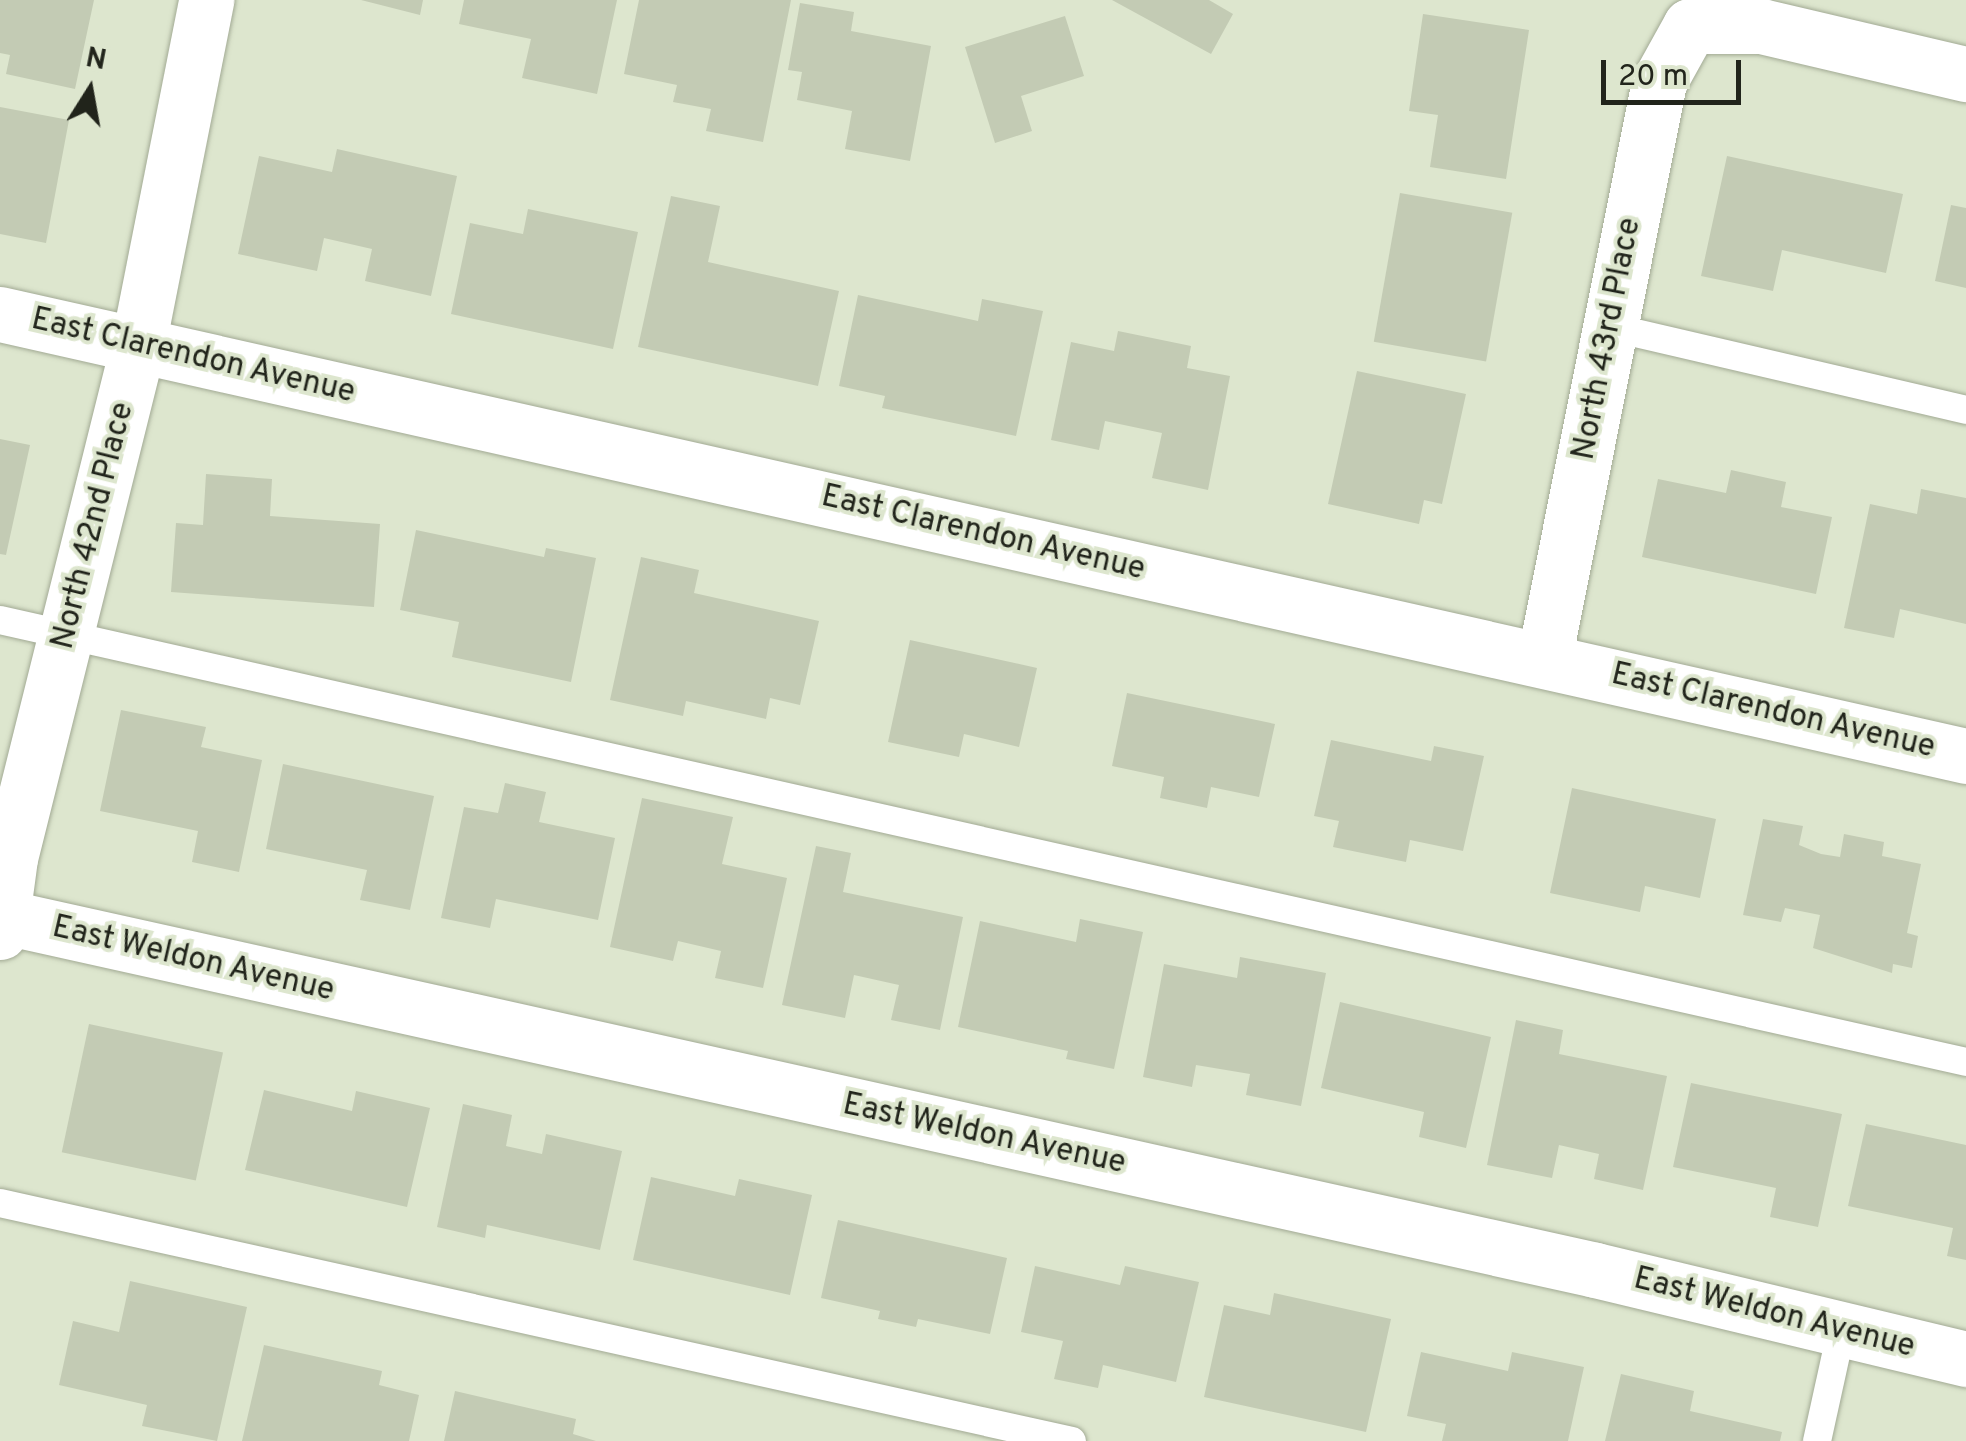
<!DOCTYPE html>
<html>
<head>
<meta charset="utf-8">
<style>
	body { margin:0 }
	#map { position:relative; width:1966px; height:1441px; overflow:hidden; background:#dde6ce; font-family:Overpass,sans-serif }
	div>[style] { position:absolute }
	.building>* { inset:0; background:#c3cbb4; transform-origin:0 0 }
	.roads { filter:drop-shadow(0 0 2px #a2aa94) drop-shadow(0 0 2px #a2aa94) }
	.lane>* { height:28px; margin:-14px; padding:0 14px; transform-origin:14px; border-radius:14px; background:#fff }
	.street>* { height:55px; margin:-27.5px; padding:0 27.5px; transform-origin:27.5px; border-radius:27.5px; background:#fff }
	span { translate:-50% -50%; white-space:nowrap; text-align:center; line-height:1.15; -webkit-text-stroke:8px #dde6ce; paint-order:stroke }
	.street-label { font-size:32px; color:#21241b }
	.north { position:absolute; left:40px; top:40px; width:100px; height:100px; -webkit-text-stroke:8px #dde6ce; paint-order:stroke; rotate:11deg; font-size:28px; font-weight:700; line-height:40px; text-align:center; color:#21241b }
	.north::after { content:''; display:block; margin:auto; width:35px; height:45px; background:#21241b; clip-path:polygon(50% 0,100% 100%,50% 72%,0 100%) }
	.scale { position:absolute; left:1601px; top:60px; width:140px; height:45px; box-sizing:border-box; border:5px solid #21241b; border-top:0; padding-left:12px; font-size:30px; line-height:35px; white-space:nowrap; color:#21241b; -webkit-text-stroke:8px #dde6ce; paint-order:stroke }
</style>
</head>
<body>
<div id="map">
	<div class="building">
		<i style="clip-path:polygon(0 0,94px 0,75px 89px,6px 74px,10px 55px,0 53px)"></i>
		<i style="clip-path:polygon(361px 0,423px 0,420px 15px)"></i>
		<i style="clip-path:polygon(464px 0,617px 0,597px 94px,522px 78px,531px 39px,459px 24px)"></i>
		<i style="clip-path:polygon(639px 0,791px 0,763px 142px,706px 131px,711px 109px,673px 102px,677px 85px,624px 74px)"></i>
		<i style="clip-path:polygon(1112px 0,1209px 0,1233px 14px,1211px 54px)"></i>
		<i style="clip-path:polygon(800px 3px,854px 12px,851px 31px,931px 46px,910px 161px,845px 149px,852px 111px,797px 100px,802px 72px,788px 70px)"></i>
		<i style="clip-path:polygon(1423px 14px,1529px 30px,1506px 179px,1430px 167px,1438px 115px,1409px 111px)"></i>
		<i style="clip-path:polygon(1065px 16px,1084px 76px,1021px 96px,1032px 131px,995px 143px,965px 47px)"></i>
		<i style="clip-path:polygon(0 107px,69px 120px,46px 243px,0 234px)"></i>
		<i style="clip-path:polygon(337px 149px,457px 176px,431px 296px,365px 281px,372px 249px,324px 238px,317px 271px,238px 254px,259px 156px,332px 172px)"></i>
		<i style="clip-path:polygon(1727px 156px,1903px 194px,1886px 273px,1782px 250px,1773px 291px,1701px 276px)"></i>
		<i style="left:1400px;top:193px;width:114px;height:151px;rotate:10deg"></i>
		<i style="clip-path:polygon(671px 196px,720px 206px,708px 262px,839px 291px,818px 386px,638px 347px)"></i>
		<i style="clip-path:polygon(1951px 205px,1966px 208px,1966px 288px,1935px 281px)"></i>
		<i style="clip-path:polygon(528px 209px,638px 232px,613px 349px,451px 314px,470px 223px,523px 234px)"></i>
		<i style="clip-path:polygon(858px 295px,978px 321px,982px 299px,1043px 311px,1016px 436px,882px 408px,885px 396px,839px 386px)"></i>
		<i style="clip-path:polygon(1118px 331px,1191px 346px,1187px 368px,1230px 376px,1208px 490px,1152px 478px,1162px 433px,1105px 421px,1099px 450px,1051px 440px,1071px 342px,1114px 351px)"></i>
		<i style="clip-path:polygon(1357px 371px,1466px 394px,1442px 504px,1424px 500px,1419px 524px,1328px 504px)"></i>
		<i style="clip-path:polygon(0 439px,30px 445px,6px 555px,0 554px)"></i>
		<i style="clip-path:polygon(1731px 470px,1786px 482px,1781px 507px,1832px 517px,1816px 594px,1642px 557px,1658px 479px,1726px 493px)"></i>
		<i style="clip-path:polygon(206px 474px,272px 479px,270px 516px,380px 524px,374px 607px,171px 592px,176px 523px,203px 525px)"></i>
		<i style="clip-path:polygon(1921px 489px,1966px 498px,1966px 624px,1900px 609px,1894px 638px,1844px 628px,1870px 504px,1917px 514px)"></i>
		<i style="clip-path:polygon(416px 530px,544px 557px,546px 548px,596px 558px,571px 682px,452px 657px,459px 622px,400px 610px)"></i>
		<i style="clip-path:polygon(641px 557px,699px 570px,694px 593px,819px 621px,800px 705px,770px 698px,766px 719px,686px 701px,683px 716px,610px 700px)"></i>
		<i style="clip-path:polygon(910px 640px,1037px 668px,1019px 747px,964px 734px,959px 757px,888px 742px)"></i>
		<i style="clip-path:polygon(1127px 693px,1275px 724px,1259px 797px,1211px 787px,1207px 808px,1160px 798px,1164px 777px,1112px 766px)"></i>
		<i style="clip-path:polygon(121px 710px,206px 727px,201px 747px,262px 760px,239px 872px,192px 862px,198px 831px,100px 811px)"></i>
		<i style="clip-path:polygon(1331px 740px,1431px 761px,1434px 746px,1484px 756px,1463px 851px,1410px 840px,1406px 862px,1333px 847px,1339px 821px,1314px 816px)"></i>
		<i style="clip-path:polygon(283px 764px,434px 796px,410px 910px,360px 900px,367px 870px,266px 849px)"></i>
		<i style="clip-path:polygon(505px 783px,546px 792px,539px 822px,615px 838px,598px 920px,496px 899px,490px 928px,441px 918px,464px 807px,498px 813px)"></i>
		<i style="clip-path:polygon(1572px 788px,1716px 819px,1700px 898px,1645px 886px,1640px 912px,1550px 893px)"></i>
		<i style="clip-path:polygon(642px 798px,733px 817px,722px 864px,787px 878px,763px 988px,715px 978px,721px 951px,678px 941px,673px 961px,610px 947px)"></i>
		<i style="clip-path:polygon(1763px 819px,1803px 826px,1799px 845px,1821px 854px,1840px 857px,1844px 834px,1884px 842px,1882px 856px,1921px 864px,1907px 933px,1918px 936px,1912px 968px,1893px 964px,1892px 973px,1813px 948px,1820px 915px,1785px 908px,1781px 922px,1743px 915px)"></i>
		<i style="clip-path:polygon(816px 846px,851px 853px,843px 892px,963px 917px,940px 1030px,891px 1020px,899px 985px,854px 975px,845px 1018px,782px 1005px)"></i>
		<i style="clip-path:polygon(1080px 919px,1143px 932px,1114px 1069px,1066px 1059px,1068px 1051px,958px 1027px,980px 921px,1076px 942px)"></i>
		<i style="clip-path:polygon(1240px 957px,1326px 973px,1301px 1106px,1246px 1095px,1250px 1074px,1196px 1065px,1192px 1087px,1143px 1077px,1164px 964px,1237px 978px)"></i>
		<i style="clip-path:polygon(1340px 1002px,1491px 1037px,1466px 1148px,1419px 1137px,1424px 1112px,1321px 1088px)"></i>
		<i style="clip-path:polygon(1516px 1020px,1563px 1030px,1559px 1054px,1667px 1076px,1643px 1190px,1594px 1179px,1599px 1154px,1559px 1145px,1552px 1178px,1487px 1165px)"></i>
		<i style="left:89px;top:1024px;width:137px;height:131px;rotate:12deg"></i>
		<i style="clip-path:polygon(1691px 1083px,1842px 1114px,1818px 1227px,1770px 1217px,1776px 1188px,1673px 1167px)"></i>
		<i style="clip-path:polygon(264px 1090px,352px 1111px,356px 1091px,430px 1108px,407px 1207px,245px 1170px)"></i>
		<i style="clip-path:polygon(463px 1104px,512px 1115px,506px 1146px,542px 1154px,546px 1134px,622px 1151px,600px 1250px,487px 1225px,485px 1238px,437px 1227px)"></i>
		<i style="clip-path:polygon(1866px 1124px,1966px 1145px,1966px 1260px,1947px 1256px,1953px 1228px,1848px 1206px)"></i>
		<i style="clip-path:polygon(651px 1177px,735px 1196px,739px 1179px,812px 1195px,790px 1295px,633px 1260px)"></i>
		<i style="clip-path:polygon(838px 1220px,1007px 1258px,990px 1334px,918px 1319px,916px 1327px,878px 1319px,880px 1311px,821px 1298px)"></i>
		<i style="clip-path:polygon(1035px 1266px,1120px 1285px,1125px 1266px,1199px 1282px,1176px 1382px,1103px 1365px,1098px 1388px,1054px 1379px,1063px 1341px,1021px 1332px)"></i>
		<i style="clip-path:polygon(130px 1281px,247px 1307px,217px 1441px,142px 1426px,147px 1405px,59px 1385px,73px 1321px,119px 1332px)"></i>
		<i style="clip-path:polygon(1274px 1293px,1391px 1319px,1366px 1432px,1204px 1397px,1224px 1305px,1270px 1315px)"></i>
		<i style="clip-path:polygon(264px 1345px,382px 1371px,379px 1385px,419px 1395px,409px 1441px,242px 1441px)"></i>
		<i style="clip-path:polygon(1421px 1352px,1508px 1371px,1512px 1352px,1584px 1367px,1568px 1441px,1442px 1441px,1446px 1424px,1407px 1416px)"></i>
		<i style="clip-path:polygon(1621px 1374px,1694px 1391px,1690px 1411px,1782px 1432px,1780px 1441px,1605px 1441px)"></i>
		<i style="clip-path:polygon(455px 1391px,576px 1419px,573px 1434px,596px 1441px,444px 1441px)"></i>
	</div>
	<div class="roads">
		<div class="lane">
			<i style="left:1610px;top:327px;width:366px;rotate:13.1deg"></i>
			<i style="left:0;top:620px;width:2015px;rotate:12.67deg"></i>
			<i style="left:0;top:1203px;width:1098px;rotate:12.52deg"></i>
			<i style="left:1817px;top:1441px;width:112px;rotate:-77.6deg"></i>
		</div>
		<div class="street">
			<i style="left:0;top:314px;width:2015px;rotate:12.67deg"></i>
			<i style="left:1544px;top:660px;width:589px;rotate:-78.75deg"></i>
			<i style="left:1659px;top:82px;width:64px;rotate:-61deg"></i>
			<i style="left:1690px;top:26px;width:71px"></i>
			<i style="left:1761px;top:26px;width:211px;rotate:13.2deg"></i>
			<i style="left:0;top:916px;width:1634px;rotate:12.51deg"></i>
			<i style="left:1595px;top:1270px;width:382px;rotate:13.5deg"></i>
			<i style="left:0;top:932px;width:75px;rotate:-82.3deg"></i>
			<i style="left:10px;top:858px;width:529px;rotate:-75.99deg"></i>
			<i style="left:138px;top:345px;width:352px;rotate:-78.8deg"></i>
		</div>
	</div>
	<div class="street-label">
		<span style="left:1608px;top:339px;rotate:-79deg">North 43rd Place</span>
		<span style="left:193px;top:357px;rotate:13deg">East Clarendon Avenue</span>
		<span style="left:94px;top:526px;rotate:-76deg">North 42nd Place</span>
		<span style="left:983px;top:534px;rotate:13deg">East Clarendon Avenue</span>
		<span style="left:1773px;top:712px;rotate:13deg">East Clarendon Avenue</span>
		<span style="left:193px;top:960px;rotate:13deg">East Weldon Avenue</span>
		<span style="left:984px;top:1135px;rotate:12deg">East Weldon Avenue</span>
		<span style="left:1774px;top:1314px;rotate:14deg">East Weldon Avenue</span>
	</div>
	<div class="north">N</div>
	<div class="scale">20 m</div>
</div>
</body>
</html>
